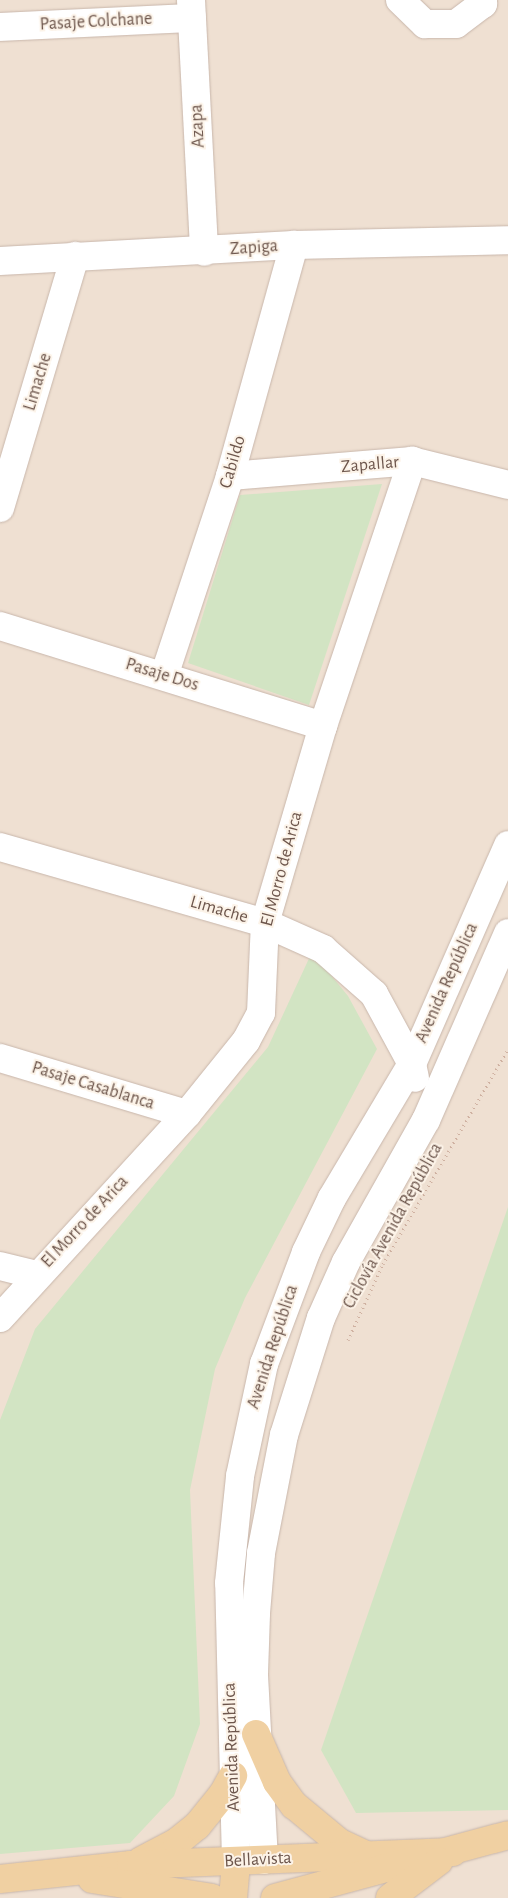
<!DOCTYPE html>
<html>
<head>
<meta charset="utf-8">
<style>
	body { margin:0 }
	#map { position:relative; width:508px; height:1898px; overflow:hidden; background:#f9efe2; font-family:"Alegreya Sans",sans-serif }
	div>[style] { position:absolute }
	.residential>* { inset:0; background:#efe0d2; transform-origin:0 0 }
	.green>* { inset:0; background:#d2e4c3 }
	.path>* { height:3px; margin-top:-1.5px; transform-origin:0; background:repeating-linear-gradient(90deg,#cfb1a1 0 1px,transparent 0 5px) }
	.roads { filter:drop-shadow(0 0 1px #c8b6ab) drop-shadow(0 0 1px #c8b6ab) }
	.minor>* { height:28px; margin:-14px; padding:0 14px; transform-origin:14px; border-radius:14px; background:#fff }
	.major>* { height:28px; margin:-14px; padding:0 14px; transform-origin:14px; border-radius:14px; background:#f0d0a2 }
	span { translate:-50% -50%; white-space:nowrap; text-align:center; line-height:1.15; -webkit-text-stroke:4px #fcf3e8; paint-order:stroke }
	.street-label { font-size:18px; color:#6d564c }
</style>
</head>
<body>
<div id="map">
	<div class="residential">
		<i style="left:0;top:0;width:508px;height:1898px"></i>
	</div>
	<div class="green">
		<i style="clip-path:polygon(382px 484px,309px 705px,188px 663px,240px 495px)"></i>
		<i style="clip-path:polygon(312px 952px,348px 996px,377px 1049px,245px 1298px,215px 1369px,190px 1490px,200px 1724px,174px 1796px,130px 1843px,0 1854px,0 1420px,35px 1329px,268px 1047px)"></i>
		<i style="clip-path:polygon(508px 1207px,508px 1810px,356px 1813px,321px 1750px)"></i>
	</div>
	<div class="path">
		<i style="left:348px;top:1340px;width:84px;rotate:-65.3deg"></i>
		<i style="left:383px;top:1264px;width:249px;rotate:-59.8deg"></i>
	</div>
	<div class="roads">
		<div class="minor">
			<i style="left:191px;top:0;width:252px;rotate:87deg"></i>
			<i style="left:400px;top:0;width:35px;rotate:44deg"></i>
			<i style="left:425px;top:24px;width:31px"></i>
			<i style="left:456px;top:24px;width:34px;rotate:-37deg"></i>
			<i style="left:483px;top:4px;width:4px;rotate:-90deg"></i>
			<i style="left:0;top:27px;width:192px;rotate:-2.7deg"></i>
			<i style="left:0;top:261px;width:294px;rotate:-3.1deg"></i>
			<i style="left:294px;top:245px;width:214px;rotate:-1.3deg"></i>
			<i style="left:230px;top:476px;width:183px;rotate:-4.7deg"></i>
			<i style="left:412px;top:461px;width:99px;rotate:14deg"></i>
			<i style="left:0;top:508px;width:263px;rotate:-73.4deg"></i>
			<i style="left:0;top:626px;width:338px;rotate:17.2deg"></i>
			<i style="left:164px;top:676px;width:211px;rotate:-71.7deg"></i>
			<i style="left:230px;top:476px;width:240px;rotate:-74.5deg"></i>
			<i style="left:0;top:847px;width:276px;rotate:16deg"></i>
			<i style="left:265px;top:923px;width:64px;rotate:24.1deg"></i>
			<i style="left:323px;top:949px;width:68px;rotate:41.4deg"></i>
			<i style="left:374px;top:994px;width:80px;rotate:61.5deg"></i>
			<i style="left:412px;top:1064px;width:14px;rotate:78deg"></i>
			<i style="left:0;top:1058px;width:195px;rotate:16.7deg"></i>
			<i style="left:0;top:1266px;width:37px;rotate:14deg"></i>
			<i style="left:0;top:1318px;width:277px;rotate:-47.5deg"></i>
			<i style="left:187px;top:1114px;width:94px;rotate:-51.1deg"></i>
			<i style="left:246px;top:1041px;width:32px;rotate:-62deg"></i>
			<i style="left:261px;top:1013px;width:90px;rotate:-87.5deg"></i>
			<i style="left:265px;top:923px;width:205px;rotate:-73.6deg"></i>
			<i style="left:323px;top:726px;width:280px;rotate:-71.4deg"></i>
			<i style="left:264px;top:1860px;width:186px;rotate:-93.1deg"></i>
			<i style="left:254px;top:1674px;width:61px;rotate:-88.1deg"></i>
			<i style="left:256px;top:1613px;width:60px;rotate:-85.2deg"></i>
			<i style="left:261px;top:1553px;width:120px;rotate:-79deg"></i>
			<i style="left:284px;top:1435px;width:123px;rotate:-72.5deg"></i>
			<i style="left:321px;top:1318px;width:61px;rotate:-65.9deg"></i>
			<i style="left:346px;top:1262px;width:163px;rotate:-60.6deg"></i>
			<i style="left:426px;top:1120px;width:204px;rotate:-66.3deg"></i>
			<i style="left:236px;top:1862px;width:279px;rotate:-91.4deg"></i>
			<i style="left:229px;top:1583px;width:108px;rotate:-84.1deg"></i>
			<i style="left:240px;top:1476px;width:115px;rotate:-77.9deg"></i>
			<i style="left:264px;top:1364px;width:120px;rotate:-69.4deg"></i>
			<i style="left:306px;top:1252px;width:60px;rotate:-64.3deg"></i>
			<i style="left:332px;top:1198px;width:156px;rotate:-59.2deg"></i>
			<i style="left:412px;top:1064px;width:239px;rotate:-66.3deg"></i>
		</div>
		<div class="major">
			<i style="left:256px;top:1734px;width:52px;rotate:66.4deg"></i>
			<i style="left:277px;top:1782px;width:29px;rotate:54deg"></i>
			<i style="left:294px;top:1805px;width:60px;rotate:39.6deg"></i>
			<i style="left:340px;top:1843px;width:29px;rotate:25deg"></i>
			<i style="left:141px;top:1861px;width:41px;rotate:-27.8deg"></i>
			<i style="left:177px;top:1842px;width:26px;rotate:-39deg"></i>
			<i style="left:197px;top:1826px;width:41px;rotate:-50.9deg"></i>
			<i style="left:223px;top:1794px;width:21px;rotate:-61deg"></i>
			<i style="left:0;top:1879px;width:132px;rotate:-6.1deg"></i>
			<i style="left:131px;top:1865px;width:322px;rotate:-2.3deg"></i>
			<i style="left:92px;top:1879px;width:121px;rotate:9deg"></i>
			<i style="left:233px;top:1898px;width:36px;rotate:-85deg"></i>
			<i style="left:275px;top:1898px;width:241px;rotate:-15.1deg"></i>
			<i style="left:390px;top:1898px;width:61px;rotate:-37.1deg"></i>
		</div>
	</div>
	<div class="street-label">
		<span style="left:96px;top:22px;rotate:-3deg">Pasaje Colchane</span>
		<span style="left:198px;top:126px;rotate:-93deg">Azapa</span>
		<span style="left:254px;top:248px;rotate:-4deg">Zapiga</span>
		<span style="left:38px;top:382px;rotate:-73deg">Limache</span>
		<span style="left:233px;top:462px;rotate:-74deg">Cabildo</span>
		<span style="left:370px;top:465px;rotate:-5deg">Zapallar</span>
		<span style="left:162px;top:675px;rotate:17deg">Pasaje Dos</span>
		<span style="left:282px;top:869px;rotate:-75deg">El Morro de Arica</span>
		<span style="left:219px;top:910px;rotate:16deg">Limache</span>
		<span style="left:447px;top:983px;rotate:-66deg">Avenida República</span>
		<span style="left:93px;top:1086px;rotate:17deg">Pasaje Casablanca</span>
		<span style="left:85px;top:1222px;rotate:-47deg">El Morro de Arica</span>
		<span style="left:393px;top:1226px;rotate:-61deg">Ciclovía Avenida República</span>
		<span style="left:273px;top:1347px;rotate:-72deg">Avenida República</span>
		<span style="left:232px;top:1747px;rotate:-92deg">Avenida República</span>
		<span style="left:258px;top:1860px;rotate:-3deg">Bellavista</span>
	</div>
</div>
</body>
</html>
